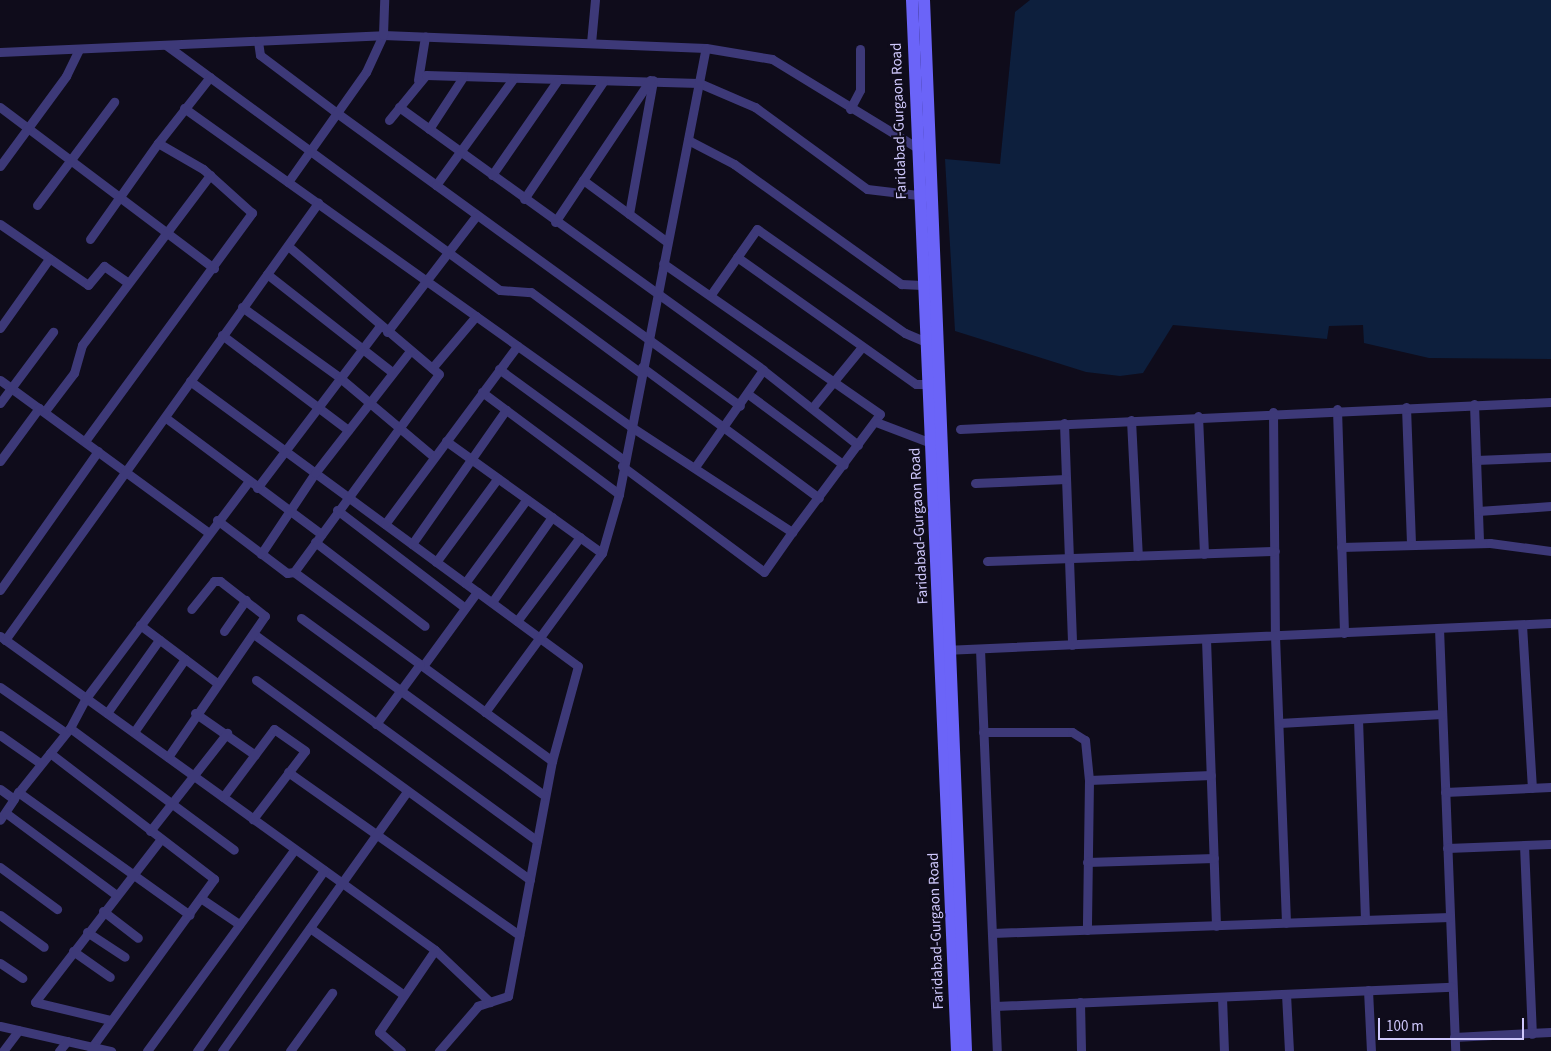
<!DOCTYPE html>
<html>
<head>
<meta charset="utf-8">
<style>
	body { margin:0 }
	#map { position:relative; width:1551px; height:1051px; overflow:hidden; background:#0f0c1b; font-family:"Source Sans 3",sans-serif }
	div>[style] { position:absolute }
	.water>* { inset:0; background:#0d1f3d }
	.minor>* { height:9px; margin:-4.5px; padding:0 4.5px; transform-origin:4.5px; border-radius:4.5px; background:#3d3978 }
	.secondary>* { height:12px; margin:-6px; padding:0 6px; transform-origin:6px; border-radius:6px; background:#6b64f8 }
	span { translate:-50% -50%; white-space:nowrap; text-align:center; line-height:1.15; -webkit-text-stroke:4.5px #0f0c1b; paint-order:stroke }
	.street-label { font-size:15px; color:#cfc8fc }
	.scale { position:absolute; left:1378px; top:1018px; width:146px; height:22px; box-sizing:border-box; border:2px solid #cfc8fc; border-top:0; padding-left:6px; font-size:15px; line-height:18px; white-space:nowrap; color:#cfc8fc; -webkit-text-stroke:4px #0f0c1b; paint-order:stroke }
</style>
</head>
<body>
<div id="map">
	<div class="water">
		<i style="clip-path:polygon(1030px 0,1551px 0,1551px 359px,1429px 358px,1364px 343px,1363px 325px,1329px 326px,1327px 339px,1173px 325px,1143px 373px,1120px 376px,1086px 372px,955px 331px,945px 159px,1000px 164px,1015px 12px)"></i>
	</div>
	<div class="minor">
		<i style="left:258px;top:41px;width:14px;rotate:82deg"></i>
		<i style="left:260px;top:55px;width:96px;rotate:37deg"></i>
		<i style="left:337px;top:113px;width:498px;rotate:36deg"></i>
		<i style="left:591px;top:43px;width:43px;rotate:-84.7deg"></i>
		<i style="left:166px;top:45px;width:414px;rotate:36.3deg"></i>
		<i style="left:500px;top:290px;width:31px;rotate:4deg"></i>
		<i style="left:531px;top:292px;width:137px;rotate:36.4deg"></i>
		<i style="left:0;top:52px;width:383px;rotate:-2.5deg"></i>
		<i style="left:383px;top:35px;width:323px;rotate:2.3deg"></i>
		<i style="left:706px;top:48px;width:67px;rotate:9.5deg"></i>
		<i style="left:772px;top:59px;width:169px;rotate:31.4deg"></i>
		<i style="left:418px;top:80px;width:44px;rotate:-80.8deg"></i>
		<i style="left:0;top:107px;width:268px;rotate:37deg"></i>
		<i style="left:399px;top:107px;width:449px;rotate:35.8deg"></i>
		<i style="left:763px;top:370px;width:121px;rotate:38.3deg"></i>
		<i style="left:184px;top:108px;width:548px;rotate:35.49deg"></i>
		<i style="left:630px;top:426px;width:194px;rotate:33.2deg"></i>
		<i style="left:792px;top:532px;width:147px;rotate:-53.3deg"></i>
		<i style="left:880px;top:414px;width:264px;rotate:-145.2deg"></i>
		<i style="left:850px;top:109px;width:21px;rotate:-62deg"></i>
		<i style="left:860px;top:90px;width:41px;rotate:-90deg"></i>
		<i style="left:389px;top:120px;width:58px;rotate:-50.6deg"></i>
		<i style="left:426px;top:75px;width:273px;rotate:1.7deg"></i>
		<i style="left:699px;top:83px;width:61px;rotate:23.2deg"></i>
		<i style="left:755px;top:107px;width:139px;rotate:36.2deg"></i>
		<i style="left:867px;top:189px;width:51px;rotate:6.7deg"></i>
		<i style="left:429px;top:129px;width:62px;rotate:-56.8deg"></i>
		<i style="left:688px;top:140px;width:52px;rotate:27.6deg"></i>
		<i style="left:734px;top:164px;width:206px;rotate:35.7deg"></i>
		<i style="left:901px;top:284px;width:21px;rotate:3deg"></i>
		<i style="left:0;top:166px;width:112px;rotate:-53.7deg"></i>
		<i style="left:66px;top:76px;width:30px;rotate:-64deg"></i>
		<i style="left:492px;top:175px;width:114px;rotate:-55.3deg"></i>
		<i style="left:583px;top:180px;width:104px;rotate:36.4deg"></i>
		<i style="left:288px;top:182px;width:135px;rotate:-54.7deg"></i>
		<i style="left:366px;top:72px;width:41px;rotate:-65.3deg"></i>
		<i style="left:383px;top:35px;width:35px;rotate:-88deg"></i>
		<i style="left:436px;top:185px;width:131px;rotate:-54deg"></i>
		<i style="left:524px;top:199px;width:141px;rotate:-56deg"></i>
		<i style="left:37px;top:205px;width:129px;rotate:-53.2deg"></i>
		<i style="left:629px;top:214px;width:136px;rotate:-79.8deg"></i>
		<i style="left:555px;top:222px;width:171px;rotate:-56.2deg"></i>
		<i style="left:0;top:224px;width:107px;rotate:34.7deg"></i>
		<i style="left:88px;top:285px;width:25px;rotate:-50deg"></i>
		<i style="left:104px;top:266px;width:28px;rotate:35deg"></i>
		<i style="left:90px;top:239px;width:118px;rotate:-54.7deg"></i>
		<i style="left:737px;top:257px;width:219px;rotate:35.4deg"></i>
		<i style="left:916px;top:384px;width:12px"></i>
		<i style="left:267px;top:274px;width:159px;rotate:38.1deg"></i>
		<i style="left:712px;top:293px;width:78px;rotate:-54.9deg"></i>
		<i style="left:757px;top:229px;width:181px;rotate:35.1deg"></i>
		<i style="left:905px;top:333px;width:23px;rotate:23deg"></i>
		<i style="left:242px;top:307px;width:120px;rotate:35.8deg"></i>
		<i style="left:339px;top:377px;width:124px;rotate:40.1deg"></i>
		<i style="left:0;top:328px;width:85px;rotate:-54.6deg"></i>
		<i style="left:387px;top:332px;width:146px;rotate:-52.5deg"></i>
		<i style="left:222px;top:335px;width:158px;rotate:37deg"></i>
		<i style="left:642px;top:367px;width:220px;rotate:36.5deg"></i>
		<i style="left:432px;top:368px;width:68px;rotate:-49.8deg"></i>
		<i style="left:499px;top:369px;width:155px;rotate:36.1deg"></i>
		<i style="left:0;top:380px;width:258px;rotate:36.2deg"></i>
		<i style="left:190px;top:381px;width:481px;rotate:36.3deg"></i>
		<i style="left:578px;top:666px;width:98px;rotate:105.3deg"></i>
		<i style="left:552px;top:761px;width:239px;rotate:100.6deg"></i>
		<i style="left:508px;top:996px;width:32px;rotate:162deg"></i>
		<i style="left:478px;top:1006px;width:60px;rotate:130.9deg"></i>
		<i style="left:482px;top:392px;width:171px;rotate:36.7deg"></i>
		<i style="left:748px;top:394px;width:119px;rotate:36.5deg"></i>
		<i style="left:0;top:403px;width:89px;rotate:-53.3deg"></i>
		<i style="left:1474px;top:404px;width:139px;rotate:87.9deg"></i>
		<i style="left:1406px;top:407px;width:138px;rotate:87.9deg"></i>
		<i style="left:812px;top:408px;width:79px;rotate:-50.7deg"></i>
		<i style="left:1337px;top:409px;width:224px;rotate:88.2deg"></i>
		<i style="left:45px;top:411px;width:48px;rotate:-52.7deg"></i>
		<i style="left:74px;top:373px;width:29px;rotate:-74deg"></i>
		<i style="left:82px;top:345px;width:213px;rotate:-53deg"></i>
		<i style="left:1273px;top:412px;width:224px;rotate:89.5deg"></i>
		<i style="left:1275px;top:636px;width:287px;rotate:87.8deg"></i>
		<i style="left:1198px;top:416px;width:138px;rotate:87.5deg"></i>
		<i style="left:166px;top:418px;width:194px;rotate:36.8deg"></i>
		<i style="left:1131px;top:420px;width:136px;rotate:87.1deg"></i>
		<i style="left:876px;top:422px;width:59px;rotate:20.9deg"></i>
		<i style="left:1064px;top:423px;width:222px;rotate:87.9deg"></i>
		<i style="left:960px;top:429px;width:592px;rotate:-2.62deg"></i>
		<i style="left:85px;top:441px;width:283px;rotate:-53.8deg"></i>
		<i style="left:252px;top:213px;width:66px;rotate:-138.1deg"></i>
		<i style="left:203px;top:169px;width:52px;rotate:-150deg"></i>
		<i style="left:158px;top:143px;width:84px;rotate:-51.8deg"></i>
		<i style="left:446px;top:441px;width:192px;rotate:35.7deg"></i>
		<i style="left:1476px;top:460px;width:75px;rotate:-2.3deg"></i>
		<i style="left:0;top:461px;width:66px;rotate:-53.7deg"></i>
		<i style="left:622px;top:466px;width:177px;rotate:36.7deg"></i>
		<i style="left:764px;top:572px;width:49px;rotate:-55deg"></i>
		<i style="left:695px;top:467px;width:118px;rotate:-55deg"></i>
		<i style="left:975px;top:483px;width:91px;rotate:-2.5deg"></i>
		<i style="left:257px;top:488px;width:203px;rotate:-52.8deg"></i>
		<i style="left:337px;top:510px;width:161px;rotate:37.4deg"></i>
		<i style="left:1478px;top:511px;width:73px;rotate:-3.9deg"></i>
		<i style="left:217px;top:520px;width:88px;rotate:37.1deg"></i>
		<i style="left:287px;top:573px;width:7px;rotate:-8deg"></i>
		<i style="left:294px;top:572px;width:245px;rotate:-53.8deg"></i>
		<i style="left:439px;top:374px;width:198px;rotate:-139.7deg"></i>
		<i style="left:385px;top:524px;width:222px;rotate:-53.4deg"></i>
		<i style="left:315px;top:542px;width:138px;rotate:37.4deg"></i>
		<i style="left:412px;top:544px;width:164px;rotate:-55deg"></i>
		<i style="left:1341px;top:547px;width:149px;rotate:-1.5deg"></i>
		<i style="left:1490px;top:543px;width:62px;rotate:7.5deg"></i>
		<i style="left:261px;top:554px;width:97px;rotate:-56.3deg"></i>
		<i style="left:315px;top:473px;width:155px;rotate:-52.1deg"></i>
		<i style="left:987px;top:561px;width:288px;rotate:-2deg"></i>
		<i style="left:436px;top:562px;width:104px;rotate:-53.6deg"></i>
		<i style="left:294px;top:572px;width:320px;rotate:36.2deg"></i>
		<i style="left:465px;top:583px;width:104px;rotate:-53.6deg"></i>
		<i style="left:0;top:590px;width:170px;rotate:-54.8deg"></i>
		<i style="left:492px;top:602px;width:104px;rotate:-54.8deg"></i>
		<i style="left:301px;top:618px;width:302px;rotate:36.1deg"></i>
		<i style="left:517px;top:621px;width:105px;rotate:-53.1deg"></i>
		<i style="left:140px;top:625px;width:96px;rotate:37deg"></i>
		<i style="left:1522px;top:625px;width:163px;rotate:86.5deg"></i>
		<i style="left:1439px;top:628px;width:423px;rotate:87.8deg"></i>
		<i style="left:224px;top:631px;width:38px;rotate:-55deg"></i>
		<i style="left:255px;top:635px;width:349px;rotate:36.1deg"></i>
		<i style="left:0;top:636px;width:536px;rotate:35.82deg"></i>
		<i style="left:435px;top:950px;width:76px;rotate:43.4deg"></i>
		<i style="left:1206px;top:639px;width:287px;rotate:88deg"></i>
		<i style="left:5px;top:640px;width:538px;rotate:-54.39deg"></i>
		<i style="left:980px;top:649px;width:402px;rotate:87.6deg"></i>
		<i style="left:944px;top:650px;width:608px;rotate:-2.55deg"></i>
		<i style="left:423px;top:666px;width:92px;rotate:-53.9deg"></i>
		<i style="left:256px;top:680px;width:339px;rotate:36.1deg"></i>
		<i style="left:0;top:687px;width:80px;rotate:34.9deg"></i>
		<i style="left:485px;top:712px;width:197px;rotate:-53.7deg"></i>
		<i style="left:602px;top:553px;width:61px;rotate:-73.9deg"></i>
		<i style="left:619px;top:494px;width:454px;rotate:-79deg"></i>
		<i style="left:107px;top:713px;width:90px;rotate:-54.5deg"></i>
		<i style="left:195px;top:713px;width:73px;rotate:35deg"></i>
		<i style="left:1358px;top:719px;width:201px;rotate:88deg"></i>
		<i style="left:1279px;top:723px;width:163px;rotate:-3.2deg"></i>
		<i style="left:376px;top:724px;width:74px;rotate:-53.7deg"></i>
		<i style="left:70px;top:728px;width:204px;rotate:36.6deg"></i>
		<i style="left:134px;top:732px;width:89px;rotate:-55.1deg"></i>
		<i style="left:983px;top:732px;width:89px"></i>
		<i style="left:1072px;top:732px;width:15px;rotate:32deg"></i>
		<i style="left:1085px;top:740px;width:40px;rotate:84.3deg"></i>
		<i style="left:1089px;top:780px;width:150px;rotate:90.8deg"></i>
		<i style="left:0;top:735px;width:49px;rotate:35deg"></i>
		<i style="left:50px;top:753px;width:207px;rotate:37.5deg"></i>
		<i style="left:214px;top:879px;width:209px;rotate:126deg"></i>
		<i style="left:168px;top:757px;width:171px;rotate:-55.5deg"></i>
		<i style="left:265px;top:616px;width:57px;rotate:-142.1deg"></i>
		<i style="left:220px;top:581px;width:6px;rotate:180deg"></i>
		<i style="left:214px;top:581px;width:36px;rotate:129deg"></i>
		<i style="left:288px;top:772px;width:283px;rotate:35.2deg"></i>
		<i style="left:1089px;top:780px;width:122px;rotate:-2.3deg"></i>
		<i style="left:0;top:789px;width:17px;rotate:36deg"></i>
		<i style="left:14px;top:799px;width:25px;rotate:124deg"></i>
		<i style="left:18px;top:792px;width:211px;rotate:35.6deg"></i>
		<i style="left:1445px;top:792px;width:106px;rotate:-2.7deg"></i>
		<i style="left:223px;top:797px;width:85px;rotate:-53.1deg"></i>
		<i style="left:274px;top:729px;width:38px;rotate:35deg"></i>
		<i style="left:305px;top:751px;width:86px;rotate:127.4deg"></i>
		<i style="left:14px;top:798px;width:90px;rotate:-51.3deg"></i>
		<i style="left:70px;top:728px;width:34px;rotate:-62deg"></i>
		<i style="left:86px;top:698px;width:271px;rotate:-53.1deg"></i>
		<i style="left:6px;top:813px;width:136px;rotate:36.6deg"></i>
		<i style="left:150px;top:831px;width:125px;rotate:-51.8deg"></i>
		<i style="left:1524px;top:845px;width:189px;rotate:87.6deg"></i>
		<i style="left:1447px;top:848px;width:104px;rotate:-2.2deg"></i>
		<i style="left:1087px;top:862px;width:127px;rotate:-1.8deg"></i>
		<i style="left:0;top:867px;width:71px;rotate:36.4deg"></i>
		<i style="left:202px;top:899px;width:45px;rotate:34deg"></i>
		<i style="left:103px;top:911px;width:44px;rotate:37.6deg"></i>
		<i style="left:0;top:915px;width:54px;rotate:36deg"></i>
		<i style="left:310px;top:928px;width:115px;rotate:35.5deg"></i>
		<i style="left:87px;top:932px;width:45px;rotate:33.3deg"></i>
		<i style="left:992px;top:933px;width:458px;rotate:-2deg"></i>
		<i style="left:73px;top:951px;width:45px;rotate:35.1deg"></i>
		<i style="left:0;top:963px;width:27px;rotate:34deg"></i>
		<i style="left:1368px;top:990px;width:61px;rotate:87.2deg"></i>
		<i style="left:1286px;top:994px;width:57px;rotate:87deg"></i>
		<i style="left:1222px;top:997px;width:54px;rotate:87.9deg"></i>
		<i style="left:1080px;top:1002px;width:49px;rotate:88.8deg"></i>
		<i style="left:995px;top:1006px;width:457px;rotate:-2.4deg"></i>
		<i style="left:110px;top:1020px;width:77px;rotate:-166.5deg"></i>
		<i style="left:35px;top:1002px;width:205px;rotate:-52.3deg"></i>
		<i style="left:0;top:1026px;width:114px;rotate:12.7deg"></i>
		<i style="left:1454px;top:1037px;width:97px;rotate:-3deg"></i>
		<i style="left:3px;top:1051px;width:26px;rotate:-53deg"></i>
		<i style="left:59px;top:1051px;width:13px;rotate:-51deg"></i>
		<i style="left:147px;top:1051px;width:250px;rotate:-53.8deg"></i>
		<i style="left:197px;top:1051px;width:221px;rotate:-54.9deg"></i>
		<i style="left:222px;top:1051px;width:317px;rotate:-54.5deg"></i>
		<i style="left:290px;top:1051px;width:72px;rotate:-54.1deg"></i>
		<i style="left:401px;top:1051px;width:29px;rotate:-139deg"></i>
		<i style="left:379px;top:1032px;width:99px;rotate:-55.7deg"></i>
	</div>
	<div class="secondary">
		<i style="left:912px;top:0;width:1052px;rotate:87.55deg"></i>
		<i style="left:924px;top:0;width:1052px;rotate:87.71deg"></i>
	</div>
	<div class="street-label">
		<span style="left:899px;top:121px;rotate:-92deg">Faridabad-Gurgaon Road</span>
		<span style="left:919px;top:526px;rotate:-93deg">Faridabad-Gurgaon Road</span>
		<span style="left:936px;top:931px;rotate:-92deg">Faridabad-Gurgaon Road</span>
	</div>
	<div class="scale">100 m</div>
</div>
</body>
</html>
